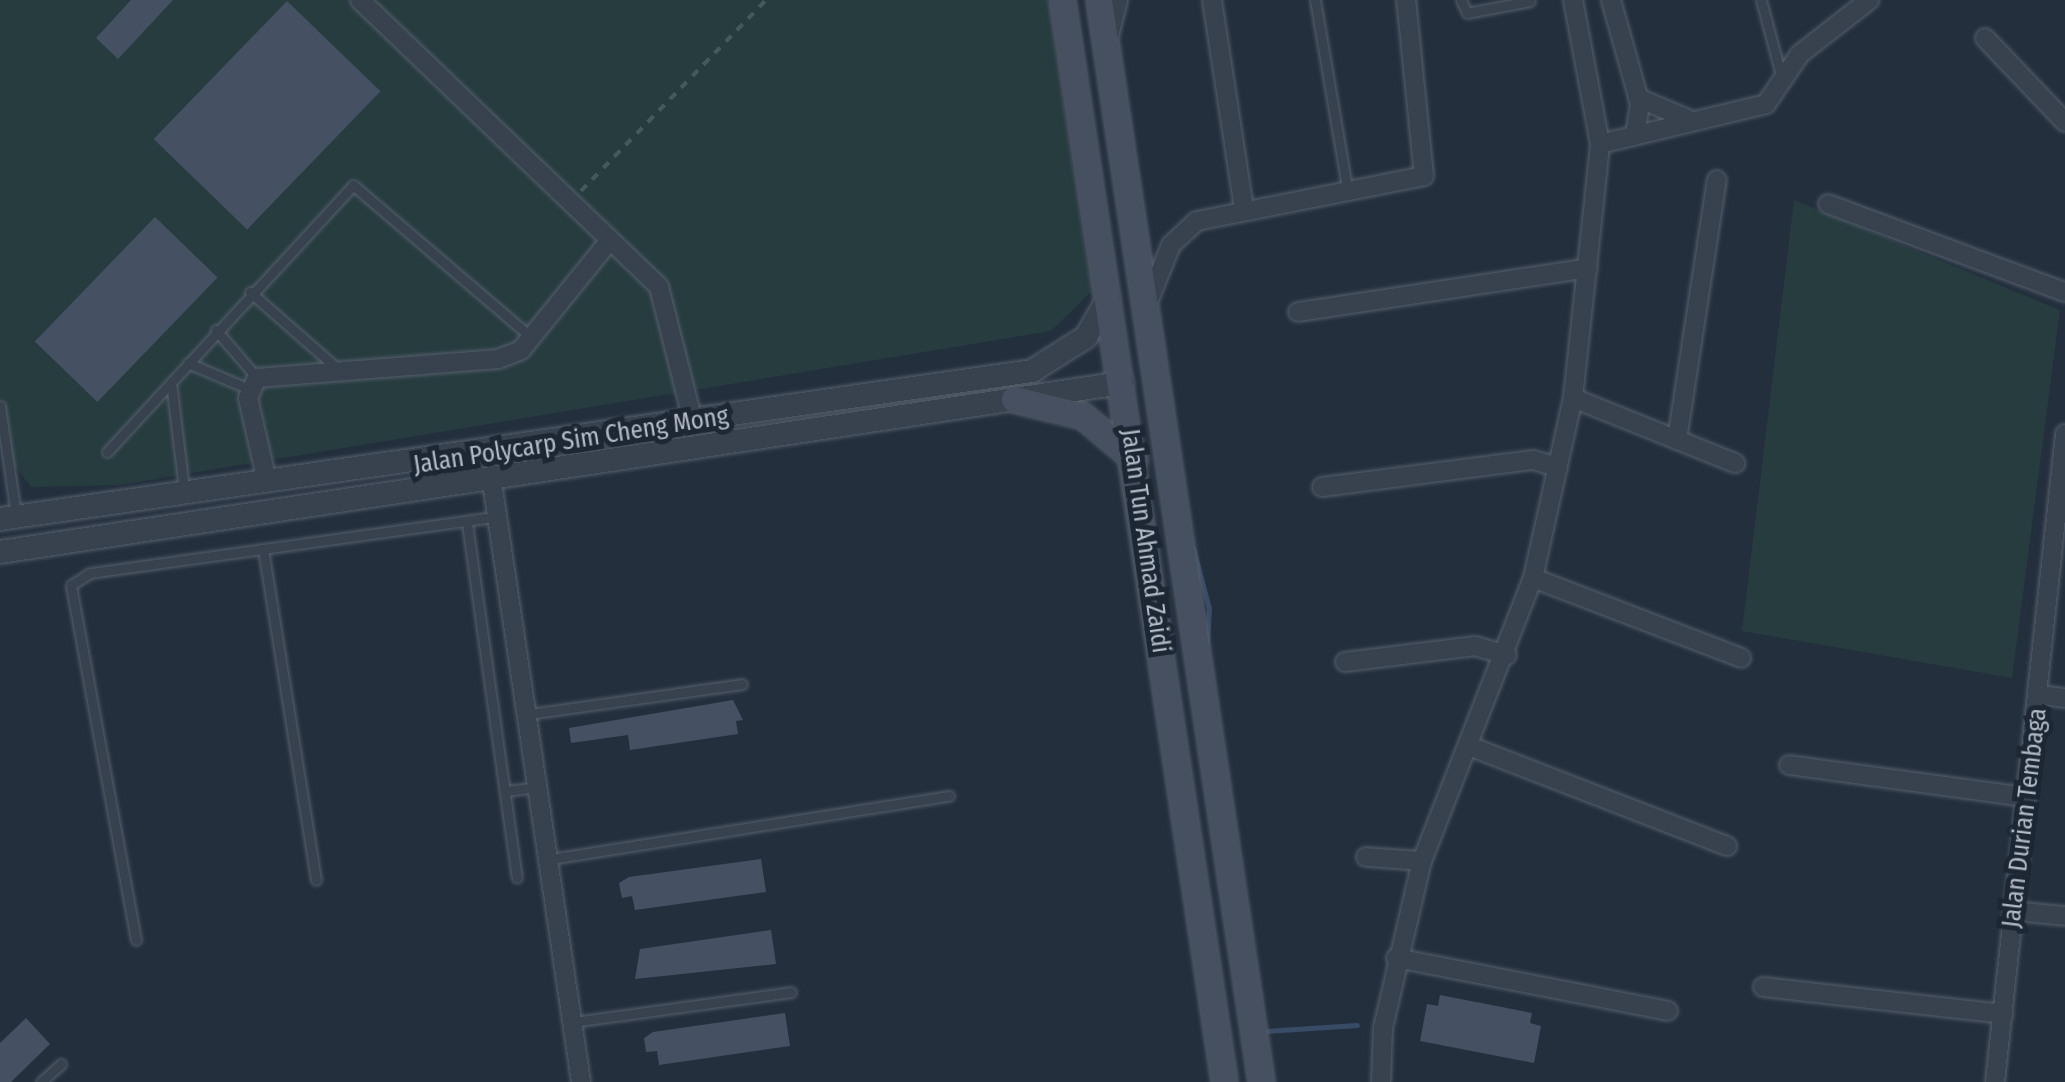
<!DOCTYPE html>
<html>
<head>
<meta charset="utf-8">
<style>
	body { margin:0 }
	#map { position:relative; width:2065px; height:1082px; overflow:hidden; background:#242f3e; font-family:"Fira Sans Condensed",sans-serif }
	div>[style] { position:absolute }
	.green>* { inset:0; background:#263c3f }
	.stream>* { height:5px; margin:-2.5px; padding:0 2.5px; transform-origin:2.5px; border-radius:2.5px; background:#394c67 }
	.building>* { inset:0; background:#455162; transform-origin:0 0 }
	.path>* { height:4px; margin-top:-2px; transform-origin:0; background:repeating-linear-gradient(90deg,#44595c 0 8px,transparent 0 16px) }
	.roads { filter:drop-shadow(0 0 2px #565f6c) drop-shadow(0 0 2px #565f6c) }
	.service>* { height:9px; margin:-4.5px; padding:0 4.5px; transform-origin:4.5px; border-radius:4.5px; background:#38414e }
	.minor>* { height:18px; margin:-9px; padding:0 9px; transform-origin:9px; border-radius:9px; background:#38414e }
	.tertiary>* { height:22px; margin:-11px; padding:0 11px; transform-origin:11px; border-radius:11px; background:#38414e }
	.secondary>* { height:25px; margin:-12.5px; padding:0 12.5px; transform-origin:12.5px; border-radius:12.5px; background:#465061 }
	span { translate:-50% -50%; white-space:nowrap; text-align:center; line-height:1.15; -webkit-text-stroke:10px #1d2633; paint-order:stroke }
	.street-label { font-size:25px; color:#b4bcc9 }
</style>
</head>
<body>
<div id="map">
	<div class="green">
		<i style="clip-path:polygon(0 0,1048px 0,1091px 292px,1051px 331px,120px 485px,31px 487px,0 447px)"></i>
		<i style="clip-path:polygon(1794px 200px,2060px 310px,2012px 678px,1742px 631px)"></i>
	</div>
	<div class="stream">
		<i style="left:1193px;top:548px;width:62px;rotate:75.1deg"></i>
		<i style="left:1209px;top:608px;width:37px;rotate:93deg"></i>
		<i style="left:1264px;top:1031px;width:93px;rotate:-3.7deg"></i>
	</div>
	<div class="building">
		<i style="clip-path:polygon(131px 0,173px 0,118px 59px,96px 38px)"></i>
		<i style="left:287px;top:1px;width:130px;height:192px;rotate:44deg"></i>
		<i style="left:155px;top:217px;width:87px;height:173px;rotate:44deg"></i>
		<i style="clip-path:polygon(733px 700px,743px 720px,736px 721px,738px 734px,630px 750px,628px 735px,571px 743px,569px 728px)"></i>
		<i style="clip-path:polygon(761px 859px,766px 892px,635px 910px,632px 896px,622px 898px,619px 883px,629px 877px)"></i>
		<i style="clip-path:polygon(771px 930px,776px 964px,635px 979px,640px 949px)"></i>
		<i style="clip-path:polygon(1440px 995px,1532px 1013px,1530px 1023px,1541px 1026px,1534px 1063px,1420px 1041px,1427px 1004px,1438px 1006px)"></i>
		<i style="clip-path:polygon(785px 1013px,790px 1046px,659px 1065px,657px 1051px,646px 1052px,644px 1038px,653px 1032px)"></i>
		<i style="clip-path:polygon(26px 1018px,50px 1044px,11px 1082px,0 1082px,0 1043px)"></i>
	</div>
	<div class="path">
		<i style="left:581px;top:191px;width:266px;rotate:-45.9deg"></i>
	</div>
	<div class="roads">
		<div class="service">
			<i style="left:1315px;top:0;width:197px;rotate:80.3deg"></i>
			<i style="left:1461px;top:0;width:14px;rotate:65deg"></i>
			<i style="left:1467px;top:13px;width:64px;rotate:-10.8deg"></i>
			<i style="left:1761px;top:0;width:82px;rotate:75.1deg"></i>
			<i style="left:250px;top:292px;width:117px;rotate:41.2deg"></i>
			<i style="left:216px;top:330px;width:63px;rotate:49.5deg"></i>
			<i style="left:188px;top:363px;width:66px;rotate:23.1deg"></i>
			<i style="left:171px;top:382px;width:109px;rotate:83.1deg"></i>
			<i style="left:0;top:406px;width:109px;rotate:81.6deg"></i>
			<i style="left:107px;top:452px;width:363px;rotate:-47.3deg"></i>
			<i style="left:353px;top:185px;width:234px;rotate:40.5deg"></i>
			<i style="left:467px;top:523px;width:358px;rotate:82deg"></i>
			<i style="left:263px;top:549px;width:335px;rotate:80.9deg"></i>
			<i style="left:529px;top:714px;width:215px;rotate:-8deg"></i>
			<i style="left:505px;top:791px;width:32px;rotate:-7deg"></i>
			<i style="left:550px;top:859px;width:404px;rotate:-9deg"></i>
			<i style="left:136px;top:940px;width:361px;rotate:-100.4deg"></i>
			<i style="left:71px;top:585px;width:22px;rotate:-32deg"></i>
			<i style="left:90px;top:573px;width:410px;rotate:-7.9deg"></i>
			<i style="left:573px;top:1022px;width:220px;rotate:-7.8deg"></i>
			<i style="left:41px;top:1082px;width:27px;rotate:-42deg"></i>
		</div>
		<div class="minor">
			<i style="left:360px;top:0;width:414px;rotate:43.8deg"></i>
			<i style="left:659px;top:287px;width:138px;rotate:75.8deg"></i>
			<i style="left:1212px;top:0;width:210px;rotate:81.3deg"></i>
			<i style="left:1611px;top:0;width:108px;rotate:74.4deg"></i>
			<i style="left:1640px;top:104px;width:32px;rotate:99deg"></i>
			<i style="left:1985px;top:38px;width:116px;rotate:46.4deg"></i>
			<i style="left:1638px;top:98px;width:54px;rotate:22.8deg"></i>
			<i style="left:1600px;top:144px;width:171px;rotate:-13.5deg"></i>
			<i style="left:1766px;top:104px;width:60px;rotate:-55.8deg"></i>
			<i style="left:1800px;top:54px;width:88px;rotate:-38deg"></i>
			<i style="left:1828px;top:204px;width:253px;rotate:20.4deg"></i>
			<i style="left:1146px;top:307px;width:67px;rotate:-68deg"></i>
			<i style="left:1171px;top:245px;width:35px;rotate:-43deg"></i>
			<i style="left:1197px;top:221px;width:231px;rotate:-11.2deg"></i>
			<i style="left:1424px;top:176px;width:177px;rotate:-95.8deg"></i>
			<i style="left:1298px;top:312px;width:293px;rotate:-8.6deg"></i>
			<i style="left:1573px;top:398px;width:175px;rotate:21.9deg"></i>
			<i style="left:1677px;top:440px;width:263px;rotate:-81.3deg"></i>
			<i style="left:267px;top:481px;width:85px;rotate:-102.9deg"></i>
			<i style="left:248px;top:398px;width:22px;rotate:-66deg"></i>
			<i style="left:257px;top:378px;width:242px;rotate:-4.5deg"></i>
			<i style="left:498px;top:359px;width:25px;rotate:-21deg"></i>
			<i style="left:521px;top:350px;width:141px;rotate:-51deg"></i>
			<i style="left:492px;top:482px;width:607px;rotate:81.56deg"></i>
			<i style="left:1322px;top:487px;width:213px;rotate:-7.3deg"></i>
			<i style="left:1533px;top:460px;width:26px;rotate:16deg"></i>
			<i style="left:1533px;top:578px;width:223px;rotate:21deg"></i>
			<i style="left:1345px;top:662px;width:131px;rotate:-7deg"></i>
			<i style="left:1475px;top:646px;width:33px;rotate:16deg"></i>
			<i style="left:2040px;top:695px;width:25px;rotate:7deg"></i>
			<i style="left:1469px;top:746px;width:277px;rotate:21.2deg"></i>
			<i style="left:1789px;top:765px;width:239px;rotate:7.7deg"></i>
			<i style="left:1366px;top:857px;width:56px;rotate:4.1deg"></i>
			<i style="left:2014px;top:911px;width:51px;rotate:5.6deg"></i>
			<i style="left:1396px;top:958px;width:277px;rotate:11deg"></i>
			<i style="left:1763px;top:987px;width:242px;rotate:6.4deg"></i>
			<i style="left:1381px;top:1082px;width:54px;rotate:-87.9deg"></i>
			<i style="left:1383px;top:1028px;width:171px;rotate:-76.9deg"></i>
			<i style="left:1422px;top:861px;width:304px;rotate:-68.6deg"></i>
			<i style="left:1533px;top:578px;width:184px;rotate:-77.5deg"></i>
			<i style="left:1573px;top:398px;width:255px;rotate:-83.9deg"></i>
			<i style="left:1600px;top:144px;width:147px;rotate:-100.6deg"></i>
			<i style="left:1995px;top:1082px;width:652px;rotate:-83.83deg"></i>
		</div>
		<div class="tertiary">
			<i style="left:1106px;top:40px;width:41px;rotate:-76deg"></i>
			<i style="left:0;top:519px;width:1043px;rotate:-8.16deg"></i>
			<i style="left:1032px;top:371px;width:64px;rotate:-32.2deg"></i>
			<i style="left:1086px;top:337px;width:46px;rotate:-60.1deg"></i>
			<i style="left:0;top:552px;width:1135px;rotate:-8.57deg"></i>
		</div>
		<div class="secondary">
			<i style="left:1062px;top:0;width:1094px;rotate:81.48deg"></i>
			<i style="left:1099px;top:0;width:1094px;rotate:81.48deg"></i>
			<i style="left:1014px;top:399px;width:71px;rotate:13.8deg"></i>
			<i style="left:1083px;top:416px;width:67px;rotate:40.1deg"></i>
		</div>
	</div>
	<div class="street-label">
		<span style="left:571px;top:441px;rotate:-9deg">Jalan Polycarp Sim Cheng Mong</span>
		<span style="left:1145px;top:541px;rotate:82deg">Jalan Tun Ahmad Zaidi</span>
		<span style="left:2025px;top:818px;rotate:-83deg">Jalan Durian Tembaga</span>
	</div>
</div>
</body>
</html>
